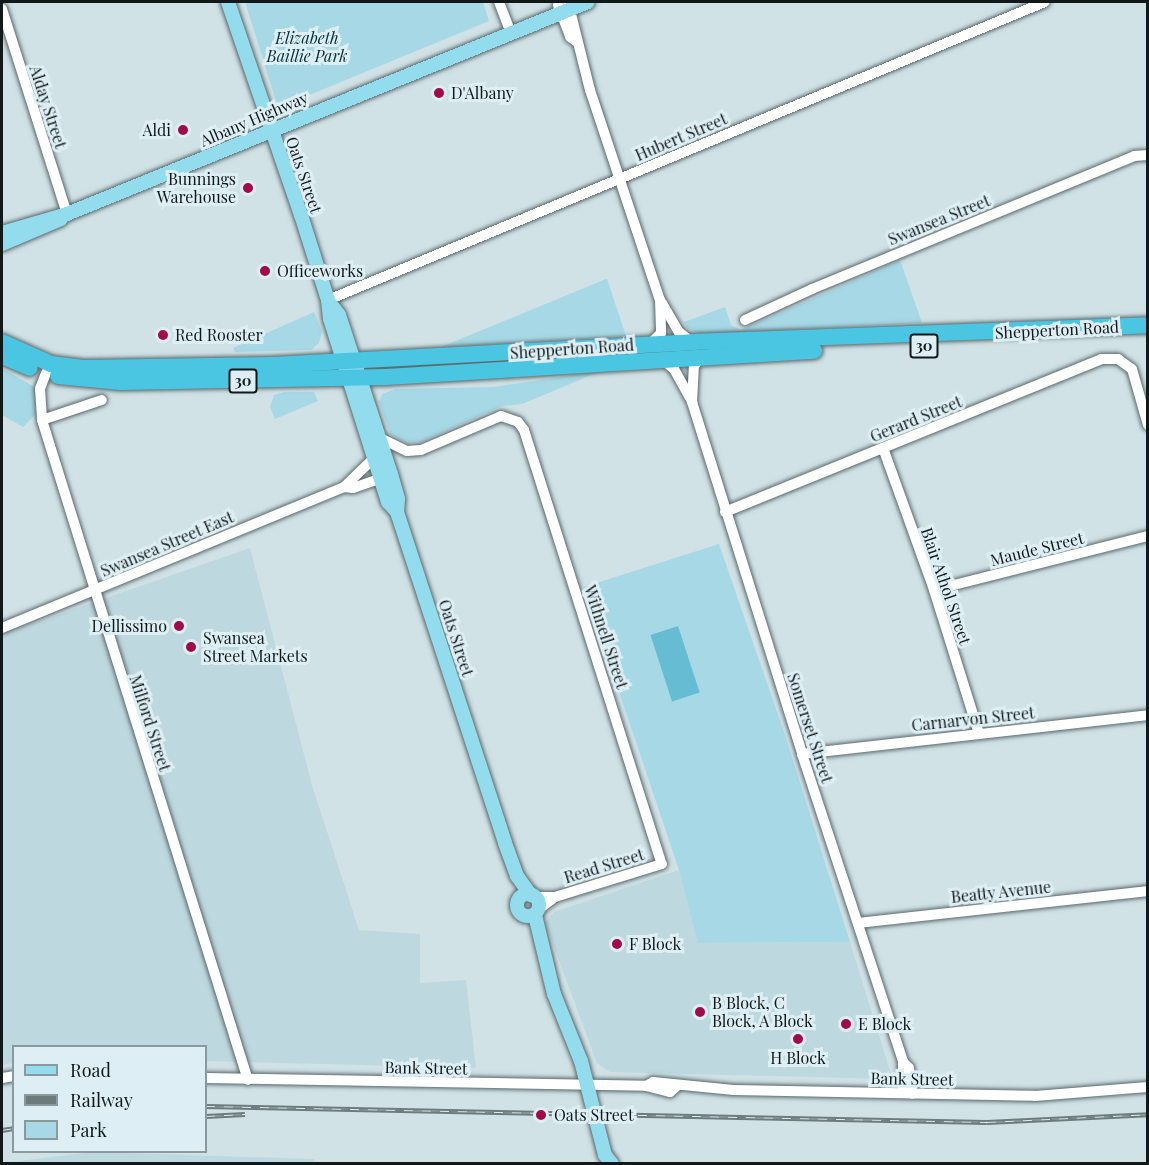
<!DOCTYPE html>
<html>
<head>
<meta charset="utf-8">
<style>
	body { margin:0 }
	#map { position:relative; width:1149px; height:1165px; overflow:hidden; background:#d0e2e6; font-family:"Playfair Display",serif }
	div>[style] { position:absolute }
	.built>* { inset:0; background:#bed8df }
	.green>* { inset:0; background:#a7d8e5 }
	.water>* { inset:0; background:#66bcd2; transform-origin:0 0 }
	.roads { filter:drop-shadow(0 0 2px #59686c) drop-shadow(0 0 2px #59686c) }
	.minor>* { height:10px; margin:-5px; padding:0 5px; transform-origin:5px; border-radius:5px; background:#fff }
	.major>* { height:14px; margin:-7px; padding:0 7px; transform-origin:7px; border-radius:7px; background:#92dcee }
	.major>.ring { margin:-7px; padding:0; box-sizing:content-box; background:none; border:14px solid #92dcee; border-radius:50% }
	.highway>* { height:16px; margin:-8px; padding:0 8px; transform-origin:8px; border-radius:8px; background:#4ac5e2 }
	.rail>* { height:5px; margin-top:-2.5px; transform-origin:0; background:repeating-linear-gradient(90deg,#ddeff4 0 9px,#6e7b7d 0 18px); box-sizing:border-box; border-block:2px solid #6e7b7d }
	.dots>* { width:16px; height:16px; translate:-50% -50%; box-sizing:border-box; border:3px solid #ddeff4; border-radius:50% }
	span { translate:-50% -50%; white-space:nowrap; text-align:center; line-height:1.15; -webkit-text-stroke:6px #ddeff4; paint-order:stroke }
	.shield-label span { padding:2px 4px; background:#ddeff4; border:2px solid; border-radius:4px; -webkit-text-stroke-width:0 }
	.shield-label { font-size:15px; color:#111819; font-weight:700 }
	.park-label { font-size:16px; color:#032f38; font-style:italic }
	.poi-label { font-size:16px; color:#111819 }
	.left { translate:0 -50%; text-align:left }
	.right { translate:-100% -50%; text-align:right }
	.street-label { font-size:16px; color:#111819 }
	.frame { position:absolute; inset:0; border:3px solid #111819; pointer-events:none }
	.legend { position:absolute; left:12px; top:1045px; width:195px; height:108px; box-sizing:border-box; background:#ddeff4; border:2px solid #8b999c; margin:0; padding:8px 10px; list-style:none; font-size:18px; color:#111819 }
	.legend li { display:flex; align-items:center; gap:12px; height:30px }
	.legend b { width:30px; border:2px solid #8b999c }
</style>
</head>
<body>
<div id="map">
	<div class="built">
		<i style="clip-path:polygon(250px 548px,312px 785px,359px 930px,420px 934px,420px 983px,466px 980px,476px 1068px,206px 1061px,206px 1046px,14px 1046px,13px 1063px,2px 1065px,2px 634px)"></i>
		<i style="clip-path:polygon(679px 870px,699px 943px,850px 942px,891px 1074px,888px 1079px,610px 1072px,597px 1063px,545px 923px,554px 912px)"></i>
		<i style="clip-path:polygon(93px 1152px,314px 1159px,314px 1163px,2px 1163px)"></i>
	</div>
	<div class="green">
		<i style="clip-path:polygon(245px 2px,483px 2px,489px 21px,285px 105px,276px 101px)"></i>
		<i style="clip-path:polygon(900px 260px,922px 323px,699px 334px,687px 328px,684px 322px,725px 307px,731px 325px,741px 330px)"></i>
		<i style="clip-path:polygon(607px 279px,626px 336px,441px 347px,606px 279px)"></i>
		<i style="clip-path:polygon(314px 312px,322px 331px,319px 343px,311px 350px,235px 352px,233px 348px)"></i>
		<i style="clip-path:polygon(2px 368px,36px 388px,37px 413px,23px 427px,2px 415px)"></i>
		<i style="clip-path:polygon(601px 371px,522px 404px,502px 406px,421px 442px,407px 443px,390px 434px,379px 402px,382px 394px,396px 389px,493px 387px)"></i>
		<i style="clip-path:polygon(285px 392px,314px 392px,318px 401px,275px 419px,270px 407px,274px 395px)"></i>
		<i style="clip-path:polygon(719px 544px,785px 735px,850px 942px,698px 943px,679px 870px,584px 587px)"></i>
	</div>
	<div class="water">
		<i style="left:678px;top:626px;width:70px;height:29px;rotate:72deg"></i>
	</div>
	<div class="roads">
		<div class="minor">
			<i style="left:499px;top:2px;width:33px;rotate:69deg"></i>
			<i style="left:568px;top:2px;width:91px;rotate:76deg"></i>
			<i style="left:590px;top:90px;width:221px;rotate:71.6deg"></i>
			<i style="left:660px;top:300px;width:33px;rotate:88deg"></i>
			<i style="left:661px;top:333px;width:16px;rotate:135deg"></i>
			<i style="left:558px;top:5px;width:34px;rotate:69deg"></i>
			<i style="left:570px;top:37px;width:9px;rotate:36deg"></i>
			<i style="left:2px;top:9px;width:215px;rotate:72.4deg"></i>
			<i style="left:328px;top:300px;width:776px;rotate:-22.57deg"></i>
			<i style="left:662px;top:303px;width:34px;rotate:60deg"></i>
			<i style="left:679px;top:332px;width:16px;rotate:38deg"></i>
			<i style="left:745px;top:320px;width:74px;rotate:-24.8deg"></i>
			<i style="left:812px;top:289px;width:348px;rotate:-22.4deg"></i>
			<i style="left:1134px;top:156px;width:14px;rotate:-4deg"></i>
			<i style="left:663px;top:360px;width:14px;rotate:39deg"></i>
			<i style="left:674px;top:369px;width:38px;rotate:61deg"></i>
			<i style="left:692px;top:402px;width:369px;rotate:72.6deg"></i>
			<i style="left:802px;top:754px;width:324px;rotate:71.8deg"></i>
			<i style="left:903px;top:1062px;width:8px;rotate:45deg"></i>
			<i style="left:909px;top:1068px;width:26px;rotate:83deg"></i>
			<i style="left:46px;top:373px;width:17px;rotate:111deg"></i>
			<i style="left:40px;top:389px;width:31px;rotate:86deg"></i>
			<i style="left:42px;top:420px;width:691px;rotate:72.67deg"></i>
			<i style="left:692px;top:402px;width:36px;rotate:-87deg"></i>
			<i style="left:694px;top:366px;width:11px;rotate:-52deg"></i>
			<i style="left:42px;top:420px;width:63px;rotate:-18.4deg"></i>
			<i style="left:378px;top:437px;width:32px;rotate:26deg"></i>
			<i style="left:407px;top:451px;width:14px;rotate:-4deg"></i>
			<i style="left:421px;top:450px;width:87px;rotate:-23deg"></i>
			<i style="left:501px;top:416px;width:18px;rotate:19deg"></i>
			<i style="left:518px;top:422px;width:10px;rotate:53deg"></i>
			<i style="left:524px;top:430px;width:455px;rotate:72.4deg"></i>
			<i style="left:662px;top:864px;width:112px;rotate:162.9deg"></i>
			<i style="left:555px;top:897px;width:20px;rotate:180deg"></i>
			<i style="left:883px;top:448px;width:151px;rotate:70.2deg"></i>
			<i style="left:934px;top:590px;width:151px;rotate:72.6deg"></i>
			<i style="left:344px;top:487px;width:9px;rotate:6deg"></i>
			<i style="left:353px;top:488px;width:36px;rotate:-19deg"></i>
			<i style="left:725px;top:512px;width:406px;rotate:-22.1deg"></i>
			<i style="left:1101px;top:359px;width:17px"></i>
			<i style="left:1118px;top:359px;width:17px;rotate:36deg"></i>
			<i style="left:1132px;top:369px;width:58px;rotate:74.1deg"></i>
			<i style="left:934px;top:590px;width:221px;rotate:-14.2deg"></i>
			<i style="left:2px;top:628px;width:370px;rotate:-22.4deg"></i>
			<i style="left:344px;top:487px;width:42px;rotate:-44deg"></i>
			<i style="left:802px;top:754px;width:348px;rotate:-6.4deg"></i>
			<i style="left:539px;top:909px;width:20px;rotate:-37deg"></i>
			<i style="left:858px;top:923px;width:292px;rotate:-6.3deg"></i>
			<i style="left:903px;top:1062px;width:31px;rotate:90deg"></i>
			<i style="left:2px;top:1078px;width:12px;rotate:-9deg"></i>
			<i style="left:206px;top:1078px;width:440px;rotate:1deg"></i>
			<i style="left:646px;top:1086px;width:25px;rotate:14deg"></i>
			<i style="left:670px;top:1092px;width:8px;rotate:-40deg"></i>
			<i style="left:646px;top:1086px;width:8px;rotate:-30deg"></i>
			<i style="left:653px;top:1082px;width:81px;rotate:5.6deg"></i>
			<i style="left:734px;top:1090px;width:301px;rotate:1.1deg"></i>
			<i style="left:1035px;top:1096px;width:113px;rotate:-4.6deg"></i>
		</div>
		<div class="major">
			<i style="left:228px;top:2px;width:225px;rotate:71.1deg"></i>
			<i style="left:301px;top:215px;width:89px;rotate:72.4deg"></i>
			<i style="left:328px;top:300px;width:19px;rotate:84deg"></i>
			<i style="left:330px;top:319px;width:192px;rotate:72.4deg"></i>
			<i style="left:388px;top:502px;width:13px;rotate:48deg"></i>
			<i style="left:397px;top:512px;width:348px;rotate:71.9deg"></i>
			<i style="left:505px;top:843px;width:35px;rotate:70deg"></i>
			<i style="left:517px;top:876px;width:24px;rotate:54deg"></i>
			<i style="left:2px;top:233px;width:68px;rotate:-16.3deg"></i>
			<i style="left:67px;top:214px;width:562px;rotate:-22.14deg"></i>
			<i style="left:2px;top:244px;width:64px;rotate:-23deg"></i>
			<i style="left:329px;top:302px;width:16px;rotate:52deg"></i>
			<i style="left:339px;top:315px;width:167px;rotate:71.9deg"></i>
			<i style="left:391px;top:474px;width:26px;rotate:74deg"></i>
			<i style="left:398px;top:499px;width:13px;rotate:94deg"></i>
			<i class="ring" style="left:517px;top:894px;width:8px;height:8px"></i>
			<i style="left:535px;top:915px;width:81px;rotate:76.5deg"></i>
			<i style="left:554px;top:994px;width:72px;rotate:68.1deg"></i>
			<i style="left:581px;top:1061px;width:97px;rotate:75.7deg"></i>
			<i style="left:605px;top:1155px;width:11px;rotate:52deg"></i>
		</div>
		<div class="highway">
			<i style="left:2px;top:342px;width:54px;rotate:24.2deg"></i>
			<i style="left:51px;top:364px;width:34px;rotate:7deg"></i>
			<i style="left:85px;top:368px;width:187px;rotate:-0.9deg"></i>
			<i style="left:272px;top:365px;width:422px;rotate:-3.1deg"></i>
			<i style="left:693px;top:342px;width:455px;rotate:-2.1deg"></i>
			<i style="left:2px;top:356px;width:30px;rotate:23deg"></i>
			<i style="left:58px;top:376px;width:63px;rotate:5.4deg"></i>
			<i style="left:121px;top:382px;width:265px;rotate:-1.1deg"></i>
			<i style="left:386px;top:377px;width:429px;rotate:-3.5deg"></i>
		</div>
	</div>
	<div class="rail">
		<i style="left:206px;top:1106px;width:781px;rotate:1.17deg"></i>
		<i style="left:987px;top:1122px;width:161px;rotate:-2.8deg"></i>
		<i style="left:206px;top:1116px;width:39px;rotate:-3deg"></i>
		<i style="left:2px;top:1130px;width:12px;rotate:-9deg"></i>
	</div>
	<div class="dots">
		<i style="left:439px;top:93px;background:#a20a49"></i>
		<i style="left:183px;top:130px;background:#a20a49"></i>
		<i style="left:248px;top:188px;background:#a20a49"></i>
		<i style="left:265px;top:271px;background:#a20a49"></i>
		<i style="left:163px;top:335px;background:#a20a49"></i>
		<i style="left:179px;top:626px;background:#a20a49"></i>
		<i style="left:191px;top:647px;background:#a20a49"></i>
		<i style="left:617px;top:944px;background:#a20a49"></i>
		<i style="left:700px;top:1012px;background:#a20a49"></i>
		<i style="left:846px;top:1024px;background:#a20a49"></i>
		<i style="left:798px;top:1039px;background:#a20a49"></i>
		<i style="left:541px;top:1115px;background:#a20a49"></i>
	</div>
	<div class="shield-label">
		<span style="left:924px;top:346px">30</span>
		<span style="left:243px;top:381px">30</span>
	</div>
	<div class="park-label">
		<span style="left:307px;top:47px">Elizabeth<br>Baillie Park</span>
	</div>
	<div class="poi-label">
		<span class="left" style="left:451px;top:93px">D'Albany</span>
		<span class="right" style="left:171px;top:130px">Aldi</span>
		<span class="right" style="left:236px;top:188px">Bunnings<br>Warehouse</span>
		<span class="left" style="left:277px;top:271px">Officeworks</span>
		<span class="left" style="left:175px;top:335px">Red Rooster</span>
		<span class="right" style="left:167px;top:626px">Dellissimo</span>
		<span class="left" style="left:203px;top:647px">Swansea<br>Street Markets</span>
		<span class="left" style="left:629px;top:944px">F Block</span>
		<span class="left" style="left:712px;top:1012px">B Block, C<br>Block, A Block</span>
		<span class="left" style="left:858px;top:1024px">E Block</span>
		<span style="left:798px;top:1058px">H Block</span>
		<span class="left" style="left:554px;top:1115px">Oats Street</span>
	</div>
	<div class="street-label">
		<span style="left:48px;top:107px;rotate:72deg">Alday Street</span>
		<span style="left:254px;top:119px;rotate:-23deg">Albany Highway</span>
		<span style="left:681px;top:137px;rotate:-23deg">Hubert Street</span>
		<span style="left:304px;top:175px;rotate:71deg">Oats Street</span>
		<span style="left:939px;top:220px;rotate:-22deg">Swansea Street</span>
		<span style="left:1057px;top:330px;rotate:-3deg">Shepperton Road</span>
		<span style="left:572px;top:349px;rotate:-4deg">Shepperton Road</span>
		<span style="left:916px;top:419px;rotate:-22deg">Gerard Street</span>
		<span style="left:167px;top:544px;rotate:-23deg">Swansea Street East</span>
		<span style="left:1037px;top:549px;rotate:-14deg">Maude Street</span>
		<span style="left:946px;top:586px;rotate:71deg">Blair Athol Street</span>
		<span style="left:606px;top:637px;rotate:72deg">Withnell Street</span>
		<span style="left:456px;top:638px;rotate:72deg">Oats Street</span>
		<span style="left:973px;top:719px;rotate:-6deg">Carnarvon Street</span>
		<span style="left:150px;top:723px;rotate:72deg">Milford Street</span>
		<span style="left:810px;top:728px;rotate:72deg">Somerset Street</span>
		<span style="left:604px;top:866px;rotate:-17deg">Read Street</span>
		<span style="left:1001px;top:892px;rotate:-6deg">Beatty Avenue</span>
		<span style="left:426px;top:1068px;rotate:1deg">Bank Street</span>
		<span style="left:912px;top:1079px;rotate:1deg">Bank Street</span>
	</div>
	<div class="frame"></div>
	<ul class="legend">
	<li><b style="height:8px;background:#92dcee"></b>Road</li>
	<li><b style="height:8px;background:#6e7b7d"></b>Railway</li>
	<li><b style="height:16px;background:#a7d8e5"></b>Park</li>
	</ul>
</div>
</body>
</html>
